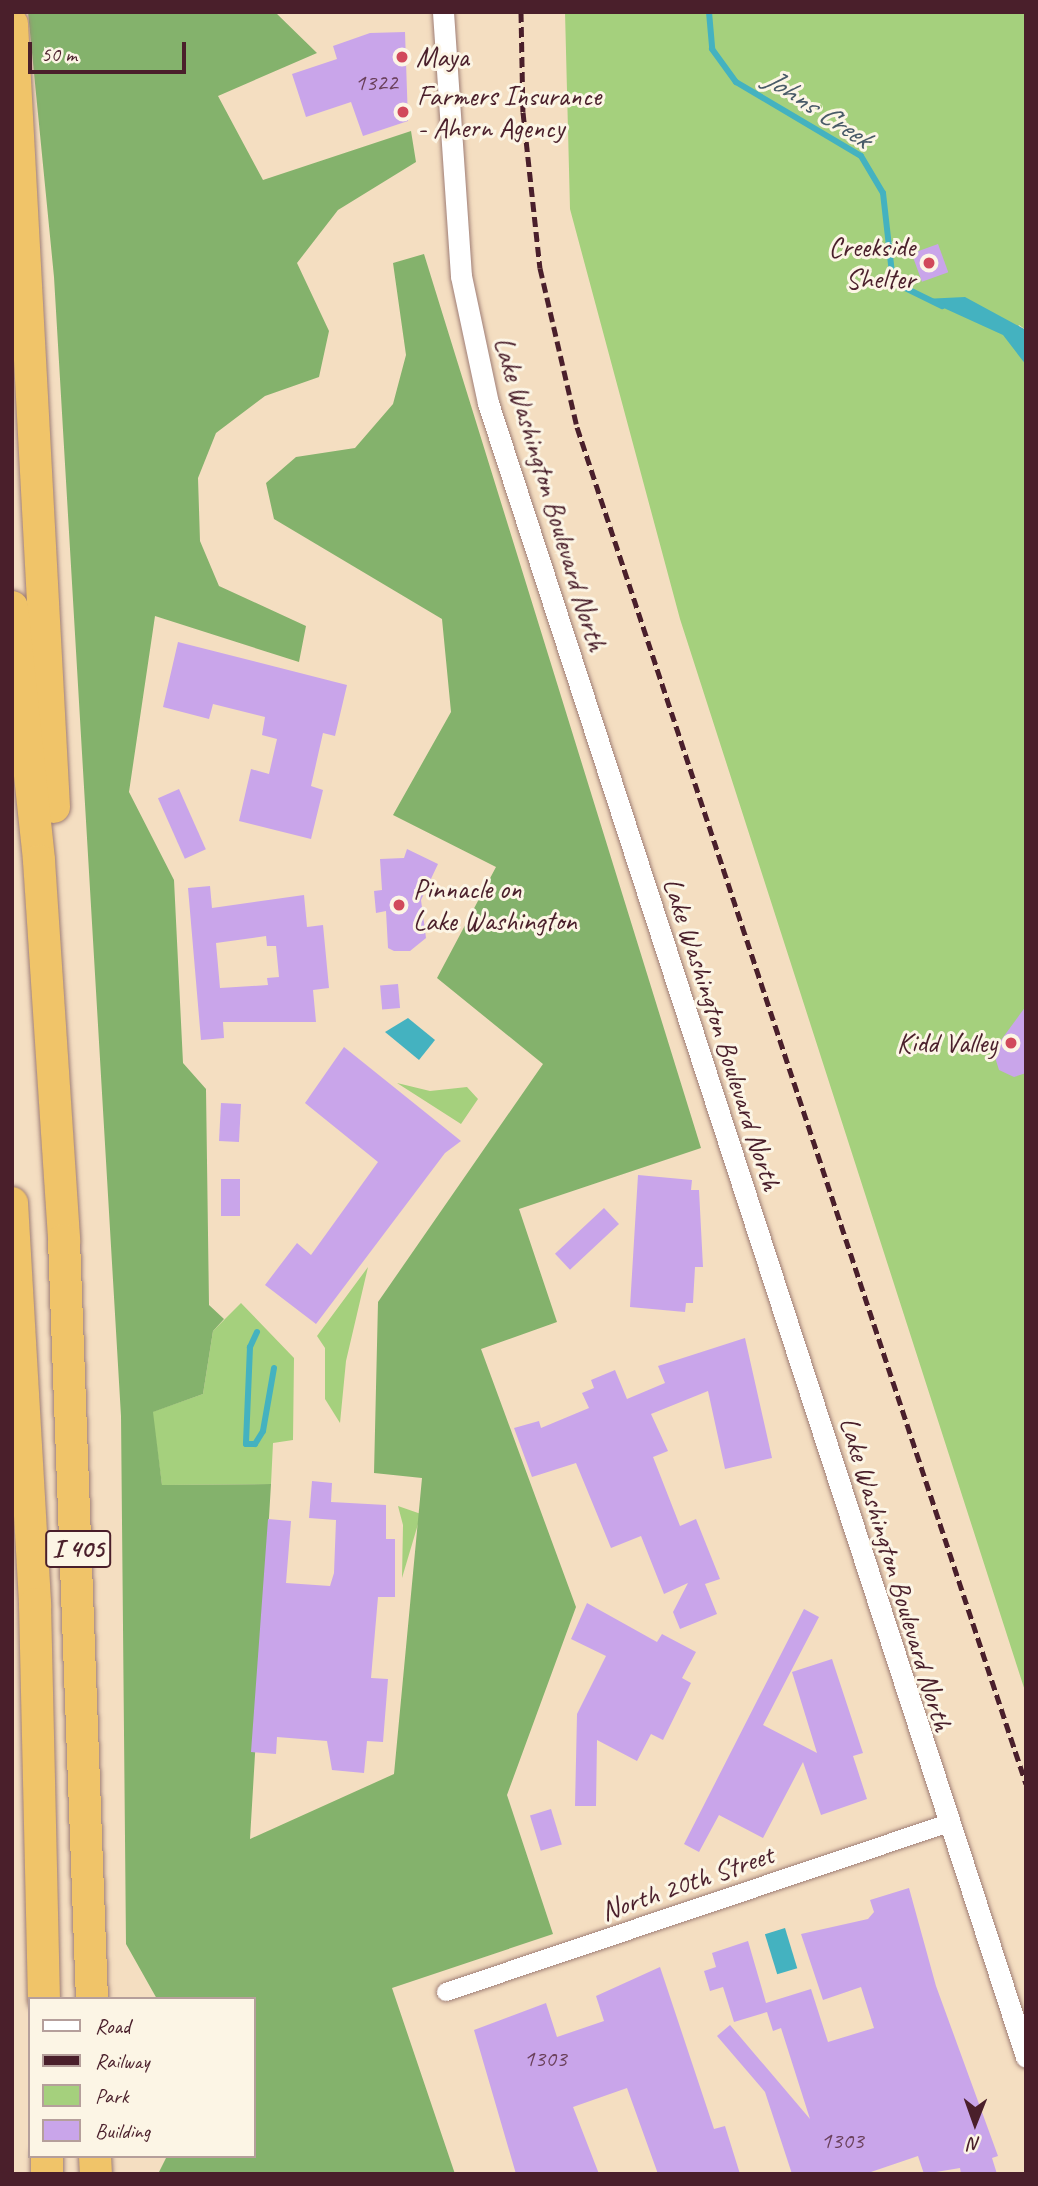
<!DOCTYPE html>
<html>
<head>
<meta charset="utf-8">
<style>
	body { margin:0 }
	#map { position:relative; width:1038px; height:2186px; overflow:hidden; background:#f4dec1; font-family:Caveat,sans-serif }
	div>[style] { position:absolute }
	.green>* { inset:0; background:#a5d07d }
	.forest>* { inset:0; background:#84b26c }
	.water>* { inset:0; background:#44b2c0; transform-origin:0 0 }
	.stream>* { height:6px; margin:-3px; padding:0 3px; transform-origin:3px; border-radius:3px; background:#44b2c0 }
	.building>* { inset:0; background:#c9a5ea; transform-origin:0 0 }
	.roads { filter:drop-shadow(0 0 2px #9f7e76) drop-shadow(0 0 2px #9f7e76) }
	.minor>* { height:18px; margin:-9px; padding:0 9px; transform-origin:9px; border-radius:9px; background:#fff }
	.tertiary>* { height:21px; margin:-10.5px; padding:0 10.5px; transform-origin:10.5px; border-radius:10.5px; background:#fff }
	.motorway>* { height:32px; margin:-16px; padding:0 16px; transform-origin:16px; border-radius:16px; background:#f0c469 }
	.rail>* { height:5px; margin-top:-2.5px; transform-origin:0; background:repeating-linear-gradient(90deg,#4a1f2b 0 10px,transparent 0 15px) }
	.dots>* { width:19px; height:19px; translate:-50% -50%; box-sizing:border-box; border:4px solid #fcf5e5; border-radius:50% }
	span { translate:-50% -50%; white-space:nowrap; text-align:center; line-height:1.15; -webkit-text-stroke:6px #fcf5e5; paint-order:stroke }
	.number-label { font-size:24px; color:#6a405b }
	.number-label span { -webkit-text-stroke-width:0 }
	.shield-label span { padding:2px 5px; background:#fcf5e5; border:2px solid; border-radius:5px; -webkit-text-stroke-width:0 }
	.shield-label { font-size:26px; color:#4a1f2b; font-weight:700 }
	.poi-label { font-size:28px; color:#4a1f2b }
	.left { translate:0 -50%; text-align:left }
	.right { translate:-100% -50%; text-align:right }
	.street-label { font-size:28px; color:#4a1f2b }
	.water-label { font-size:30px; color:#485a67; font-style:italic }
	.frame { position:absolute; inset:0; border:14px solid #4a1f2b; pointer-events:none }
	.legend { position:absolute; left:28px; top:1997px; width:228px; height:161px; box-sizing:border-box; background:#fcf5e5; border:2px solid #b59f9b; margin:0; padding:9px 12px; list-style:none; font-size:21px; color:#4a1f2b }
	.legend li { display:flex; align-items:center; gap:14px; height:35px }
	.legend b { width:35px; border:2px solid #b59f9b }
	.north { position:absolute; left:940px; top:2088px; width:70px; height:70px; -webkit-text-stroke:5px #fcf5e5; paint-order:stroke; rotate:181deg; font-size:19px; font-weight:700; line-height:28px; text-align:center; color:#4a1f2b }
	.north::after { content:''; display:block; margin:auto; width:24px; height:32px; background:#4a1f2b; clip-path:polygon(50% 0,100% 100%,50% 72%,0 100%) }
	.scale { position:absolute; left:28px; top:42px; width:158px; height:32px; box-sizing:border-box; border:4px solid #4a1f2b; border-top:0; padding-left:9px; font-size:21px; line-height:24px; white-space:nowrap; color:#4a1f2b; -webkit-text-stroke:5px #fcf5e5; paint-order:stroke }
</style>
</head>
<body>
<div id="map">
	<div class="green">
		<i style="clip-path:polygon(565px 12px,1026px 12px,1026px 330px,1019px 325px,1010px 341px,1026px 365px,1026px 1694px,680px 619px,570px 209px)"></i>
		<i style="clip-path:polygon(397px 1083px,430px 1091px,467px 1087px,478px 1099px,461px 1124px)"></i>
		<i style="clip-path:polygon(368px 1267px,346px 1361px,340px 1423px,325px 1399px,325px 1348px,317px 1336px)"></i>
		<i style="clip-path:polygon(241px 1303px,294px 1358px,293px 1440px,273px 1443px,271px 1484px,162px 1485px,152px 1412px,203px 1394px,213px 1331px)"></i>
		<i style="clip-path:polygon(398px 1506px,421px 1514px,402px 1578px,403px 1525px)"></i>
	</div>
	<div class="forest">
		<i style="clip-path:polygon(28px 12px,275px 12px,317px 53px,218px 96px,263px 180px,411px 131px,416px 162px,338px 210px,297px 263px,329px 331px,319px 377px,265px 396px,216px 433px,198px 478px,200px 541px,219px 586px,306px 626px,299px 662px,155px 616px,129px 792px,174px 880px,183px 1063px,206px 1089px,209px 1305px,224px 1319px,213px 1331px,203px 1394px,153px 1412px,162px 1485px,271px 1484px,250px 1839px,394px 1774px,422px 1478px,374px 1473px,378px 1302px,543px 1064px,437px 978px,496px 867px,393px 815px,451px 712px,442px 619px,274px 519px,266px 483px,296px 457px,355px 448px,393px 404px,406px 355px,393px 263px,424px 254px,701px 1148px,519px 1209px,557px 1322px,481px 1349px,576px 1607px,507px 1795px,553px 1934px,392px 1988px,455px 2174px,158px 2174px,167px 2156px,254px 2156px,254px 1999px,157px 1999px,126px 1944px,121px 1416px,54px 277px)"></i>
	</div>
	<div class="water">
		<i style="clip-path:polygon(965px 297px,1026px 330px,1026px 365px,1003px 335px,924px 299px)"></i>
		<i style="clip-path:polygon(408px 1018px,435px 1040px,419px 1060px,385px 1032px)"></i>
		<i style="left:785px;top:1928px;width:42px;height:21px;rotate:73deg"></i>
	</div>
	<div class="stream">
		<i style="left:709px;top:12px;width:37px;rotate:85deg"></i>
		<i style="left:712px;top:49px;width:41px;rotate:54deg"></i>
		<i style="left:736px;top:82px;width:145px;rotate:30.6deg"></i>
		<i style="left:861px;top:156px;width:43px;rotate:59.3deg"></i>
		<i style="left:883px;top:193px;width:90px;rotate:83.6deg"></i>
		<i style="left:893px;top:282px;width:55px;rotate:26.1deg"></i>
		<i style="left:257px;top:1332px;width:17px;rotate:115deg"></i>
		<i style="left:250px;top:1347px;width:97px;rotate:92.4deg"></i>
		<i style="left:246px;top:1444px;width:9px"></i>
		<i style="left:255px;top:1444px;width:15px;rotate:-58deg"></i>
		<i style="left:263px;top:1431px;width:64px;rotate:-80.1deg"></i>
	</div>
	<div class="building">
		<i style="clip-path:polygon(405px 32px,408px 121px,363px 136px,351px 102px,306px 117px,292px 74px,337px 59px,333px 46px,370px 33px)"></i>
		<i style="left:938px;top:244px;width:30px;height:28px;rotate:70deg"></i>
		<i style="clip-path:polygon(178px 642px,347px 685px,335px 736px,323px 733px,311px 786px,323px 790px,311px 839px,239px 821px,251px 769px,269px 774px,277px 739px,262px 735px,265px 717px,213px 704px,209px 719px,163px 707px)"></i>
		<i style="left:179px;top:789px;width:66px;height:23px;rotate:66deg"></i>
		<i style="clip-path:polygon(407px 849px,438px 864px,421px 900px,426px 938px,410px 951px,394px 951px,388px 948px,386px 911px,376px 913px,374px 891px,382px 890px,380px 859px,404px 858px)"></i>
		<i style="clip-path:polygon(evenodd,210px 886px,212px 908px,304px 895px,307px 927px,323px 925px,329px 988px,313px 990px,316px 1022px,223px 1022px,224px 1038px,201px 1040px,188px 888px,210px 886px,266px 936px,267px 946px,276px 946px,279px 977px,267px 978px,268px 985px,220px 988px,216px 943px,266px 936px)"></i>
		<i style="left:398px;top:984px;width:24px;height:18px;rotate:85deg"></i>
		<i style="clip-path:polygon(1026px 1006px,1026px 1073px,1014px 1077px,999px 1070px,993px 1051px)"></i>
		<i style="clip-path:polygon(344px 1047px,461px 1141px,445px 1153px,316px 1324px,265px 1285px,297px 1243px,311px 1255px,378px 1162px,305px 1103px)"></i>
		<i style="left:221px;top:1103px;width:20px;height:38px;rotate:3deg"></i>
		<i style="clip-path:polygon(638px 1175px,692px 1180px,691px 1190px,699px 1190px,703px 1267px,695px 1267px,693px 1303px,686px 1303px,685px 1312px,630px 1307px)"></i>
		<i style="left:221px;top:1179px;width:19px;height:37px"></i>
		<i style="left:604px;top:1208px;width:22px;height:67px;rotate:47deg"></i>
		<i style="clip-path:polygon(745px 1338px,772px 1458px,725px 1469px,708px 1391px,651px 1414px,668px 1451px,653px 1457px,680px 1526px,696px 1519px,720px 1579px,705px 1584px,717px 1614px,680px 1629px,673px 1612px,688px 1583px,664px 1594px,641px 1536px,611px 1548px,576px 1463px,532px 1477px,514px 1428px,539px 1421px,541px 1428px,589px 1408px,582px 1393px,594px 1388px,591px 1380px,615px 1370px,627px 1399px,665px 1383px,658px 1366px)"></i>
		<i style="clip-path:polygon(312px 1481px,332px 1483px,331px 1502px,386px 1505px,386px 1539px,395px 1539px,395px 1597px,378px 1597px,371px 1678px,388px 1679px,383px 1742px,367px 1741px,364px 1773px,332px 1770px,327px 1741px,277px 1737px,276px 1754px,251px 1752px,268px 1519px,291px 1521px,286px 1583px,330px 1586px,334px 1573px,336px 1520px,309px 1518px)"></i>
		<i style="clip-path:polygon(587px 1603px,657px 1642px,662px 1634px,696px 1652px,682px 1678px,691px 1683px,663px 1740px,651px 1734px,637px 1761px,597px 1740px,596px 1806px,575px 1806px,577px 1714px,606px 1656px,571px 1639px)"></i>
		<i style="clip-path:polygon(804px 1609px,819px 1617px,763px 1725px,817px 1753px,792px 1672px,832px 1659px,863px 1753px,853px 1756px,867px 1799px,821px 1815px,803px 1762px,763px 1838px,719px 1815px,699px 1852px,684px 1844px)"></i>
		<i style="left:551px;top:1809px;width:37px;height:22px;rotate:73deg"></i>
		<i style="clip-path:polygon(909px 1888px,936px 1986px,998px 2156px,992px 2158px,997px 2174px,961px 2174px,960px 2168px,924px 2174px,918px 2156px,865px 2174px,792px 2174px,765px 2092px,717px 2036px,730px 2025px,810px 2119px,781px 2028px,773px 2031px,767px 2012px,734px 2022px,723px 1987px,710px 1991px,704px 1971px,716px 1967px,712px 1953px,748px 1941px,766px 2003px,811px 1989px,828px 2042px,874px 2028px,861px 1987px,823px 2000px,801px 1934px,868px 1919px,874px 1912px,870px 1900px)"></i>
		<i style="clip-path:polygon(660px 1967px,714px 2129px,725px 2126px,740px 2174px,658px 2174px,627px 2088px,573px 2107px,599px 2174px,516px 2174px,474px 2030px,546px 2003px,557px 2037px,604px 2021px,596px 1996px)"></i>
	</div>
	<div class="roads">
		<div class="minor">
			<i style="left:446px;top:1992px;width:527px;rotate:-18.57deg"></i>
		</div>
		<div class="tertiary">
			<i style="left:443px;top:12px;width:265px;rotate:86.1deg"></i>
			<i style="left:461px;top:276px;width:130px;rotate:78deg"></i>
			<i style="left:488px;top:403px;width:1739px;rotate:71.98deg"></i>
		</div>
		<div class="motorway">
			<i style="left:12px;top:24px;width:784px;rotate:86.93deg"></i>
			<i style="left:12px;top:607px;width:255px;rotate:83.9deg"></i>
			<i style="left:39px;top:861px;width:380px;rotate:86.2deg"></i>
			<i style="left:64px;top:1240px;width:760px;rotate:87.89deg"></i>
			<i style="left:12px;top:1203px;width:402px;rotate:86.7deg"></i>
			<i style="left:35px;top:1604px;width:395px;rotate:88.7deg"></i>
			<i style="left:47px;top:2156px;width:18px;rotate:90deg"></i>
			<i style="left:95px;top:2156px;width:18px;rotate:87deg"></i>
		</div>
	</div>
	<div class="rail">
		<i style="left:521px;top:12px;width:100px;rotate:88.9deg"></i>
		<i style="left:523px;top:112px;width:157px;rotate:83.8deg"></i>
		<i style="left:540px;top:268px;width:163px;rotate:76.9deg"></i>
		<i style="left:577px;top:427px;width:1429px;rotate:71.69deg"></i>
	</div>
	<div class="dots">
		<i style="left:402px;top:57px;background:#d1495b"></i>
		<i style="left:403px;top:112px;background:#d1495b"></i>
		<i style="left:929px;top:263px;background:#d1495b"></i>
		<i style="left:399px;top:905px;background:#d1495b"></i>
		<i style="left:1011px;top:1043px;background:#d1495b"></i>
	</div>
	<div class="number-label">
		<span style="left:376px;top:83px">1322</span>
		<span style="left:545px;top:2059px">1303</span>
		<span style="left:842px;top:2141px">1303</span>
	</div>
	<div class="shield-label">
		<span style="left:78px;top:1549px">I 405</span>
	</div>
	<div class="poi-label">
		<span class="left" style="left:416px;top:57px">Maya</span>
		<span class="left" style="left:417px;top:112px">Farmers Insurance<br>- Ahern Agency</span>
		<span class="right" style="left:915px;top:263px">Creekside<br>Shelter</span>
		<span class="left" style="left:413px;top:905px">Pinnacle on<br>Lake Washington</span>
		<span class="right" style="left:997px;top:1043px">Kidd Valley</span>
	</div>
	<div class="street-label">
		<span style="left:550px;top:494px;rotate:73deg">Lake Washington Boulevard North</span>
		<span style="left:722px;top:1034px;rotate:72deg">Lake Washington Boulevard North</span>
		<span style="left:896px;top:1574px;rotate:73deg">Lake Washington Boulevard North</span>
		<span style="left:687px;top:1883px;rotate:-19deg">North 20th Street</span>
	</div>
	<div class="water-label">
		<span style="left:818px;top:108px;rotate:33deg">Johns Creek</span>
	</div>
	<div class="frame"></div>
	<ul class="legend">
	<li><b style="height:9px;background:#fff"></b>Road</li>
	<li><b style="height:9px;background:#4a1f2b"></b>Railway</li>
	<li><b style="height:19px;background:#a5d07d"></b>Park</li>
	<li><b style="height:19px;background:#c9a5ea"></b>Building</li>
	</ul>
	<div class="north">N</div>
	<div class="scale">50 m</div>
</div>
</body>
</html>
